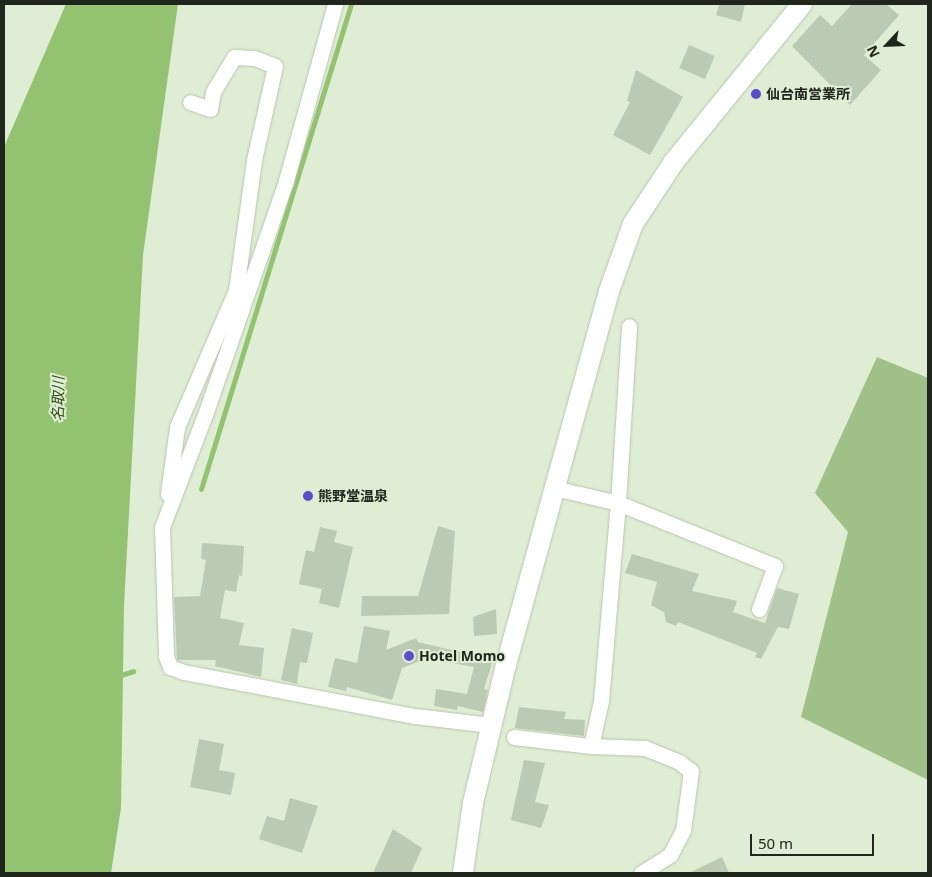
<!DOCTYPE html>
<html>
<head>
<meta charset="utf-8">
<style>
	body { margin:0 }
	#map { position:relative; width:932px; height:877px; overflow:hidden; background:#deedd4; font-family:"Noto Sans","Noto Sans JP",sans-serif }
	div>[style] { position:absolute }
	.green>* { inset:0; background:#9fc188 }
	.water>* { inset:0; background:#93c271 }
	.stream>* { height:5px; margin:-2.5px; padding:0 2.5px; transform-origin:2.5px; border-radius:2.5px; background:#93c271 }
	.building>* { inset:0; background:#bbcab2; transform-origin:0 0 }
	.roads { filter:drop-shadow(0 0 1px #b6c5ac) drop-shadow(0 0 1px #b6c5ac) }
	.street>* { height:15px; margin:-7.5px; padding:0 7.5px; transform-origin:7.5px; border-radius:7.5px; background:#fff }
	.secondary>* { height:20px; margin:-10px; padding:0 10px; transform-origin:10px; border-radius:10px; background:#fff }
	.dots>* { width:14px; height:14px; translate:-50% -50%; box-sizing:border-box; border:2px solid #deedd4; border-radius:50% }
	span { translate:-50% -50%; white-space:nowrap; text-align:center; line-height:1.15; -webkit-text-stroke:4px #deedd4; paint-order:stroke }
	.poi-label { font-size:14px; color:#21261d; font-weight:700 }
	.left { translate:0 -50%; text-align:left }
	.water-label { font-size:15px; color:#314e17; font-style:italic }
	.frame { position:absolute; inset:0; border:5px solid #21261d; pointer-events:none }
	.north { position:absolute; left:862px; top:20px; width:50px; height:50px; -webkit-text-stroke:4px #deedd4; paint-order:stroke; rotate:245deg; font-size:14px; font-weight:700; line-height:20px; text-align:center; color:#21261d }
	.north::after { content:''; display:block; margin:auto; width:18px; height:22px; background:#21261d; clip-path:polygon(50% 0,100% 100%,50% 72%,0 100%) }
	.scale { position:absolute; left:750px; top:834px; width:124px; height:22px; box-sizing:border-box; border:2px solid #21261d; border-top:0; padding-left:6px; font-size:15px; line-height:18px; white-space:nowrap; color:#21261d; -webkit-text-stroke:4px #deedd4; paint-order:stroke }
</style>
</head>
<body>
<div id="map">
	<div class="green">
		<i style="clip-path:polygon(877px 357px,928px 378px,928px 780px,801px 717px,848px 532px,815px 493px)"></i>
	</div>
	<div class="water">
		<i style="clip-path:polygon(66px 4px,178px 4px,143px 255px,124px 606px,121px 808px,111px 873px,4px 873px,4px 147px)"></i>
	</div>
	<div class="stream">
		<i style="left:201px;top:489px;width:508px;rotate:-72.81deg"></i>
		<i style="left:118px;top:676px;width:16px;rotate:-18deg"></i>
	</div>
	<div class="building">
		<i style="clip-path:polygon(719px 4px,745px 4px,741px 22px,716px 15px)"></i>
		<i style="clip-path:polygon(852px 4px,886px 4px,899px 15px,864px 55px,881px 70px,850px 105px,792px 46px,820px 15px,832px 26px)"></i>
		<i style="left:689px;top:45px;width:28px;height:25px;rotate:23deg"></i>
		<i style="clip-path:polygon(636px 70px,683px 97px,650px 155px,613px 135px,630px 102px,627px 101px)"></i>
		<i style="clip-path:polygon(438px 526px,455px 531px,449px 614px,361px 616px,362px 596px,418px 596px)"></i>
		<i style="clip-path:polygon(320px 527px,337px 531px,334px 542px,353px 547px,339px 608px,319px 603px,322px 589px,299px 584px,306px 550px,314px 552px)"></i>
		<i style="clip-path:polygon(202px 543px,244px 546px,242px 576px,239px 575px,236px 592px,225px 590px,220px 618px,244px 623px,239px 645px,264px 648px,261px 677px,215px 666px,216px 660px,177px 660px,174px 597px,200px 596px,206px 560px,201px 559px)"></i>
		<i style="clip-path:polygon(632px 554px,699px 574px,692px 591px,737px 601px,733px 612px,765px 623px,777px 588px,799px 594px,789px 629px,778px 627px,761px 659px,755px 657px,757px 653px,678px 622px,676px 626px,666px 622px,664px 612px,651px 605px,657px 582px,625px 573px)"></i>
		<i style="clip-path:polygon(496px 609px,497px 634px,474px 636px,473px 617px)"></i>
		<i style="clip-path:polygon(364px 626px,390px 631px,386px 650px,416px 638px,418px 642px,493px 660px,484px 689px,488px 690px,483px 712px,458px 706px,457px 710px,434px 706px,436px 689px,467px 694px,474px 667px,428px 658px,402px 668px,392px 700px,347px 687px,346px 691px,328px 687px,335px 658px,357px 663px)"></i>
		<i style="clip-path:polygon(292px 628px,313px 633px,307px 663px,300px 662px,297px 684px,281px 680px)"></i>
		<i style="clip-path:polygon(519px 707px,566px 712px,564px 719px,585px 720px,584px 736px,515px 728px)"></i>
		<i style="clip-path:polygon(199px 739px,224px 744px,219px 770px,235px 773px,231px 795px,190px 787px)"></i>
		<i style="clip-path:polygon(524px 760px,545px 763px,535px 802px,549px 805px,541px 828px,511px 820px)"></i>
		<i style="clip-path:polygon(290px 798px,318px 806px,302px 853px,259px 839px,267px 816px,284px 821px)"></i>
		<i style="clip-path:polygon(393px 829px,422px 848px,411px 873px,373px 873px)"></i>
		<i style="clip-path:polygon(722px 857px,729px 873px,689px 873px)"></i>
	</div>
	<div class="roads">
		<div class="street">
			<i style="left:335px;top:4px;width:184px;rotate:105.5deg"></i>
			<i style="left:286px;top:181px;width:244px;rotate:109.1deg"></i>
			<i style="left:206px;top:412px;width:123px;rotate:110.9deg"></i>
			<i style="left:162px;top:527px;width:129px;rotate:88.2deg"></i>
			<i style="left:166px;top:656px;width:12px;rotate:70deg"></i>
			<i style="left:170px;top:667px;width:15px;rotate:20deg"></i>
			<i style="left:184px;top:672px;width:235px;rotate:10.8deg"></i>
			<i style="left:415px;top:716px;width:76px;rotate:6.8deg"></i>
			<i style="left:554px;top:488px;width:66px;rotate:13.2deg"></i>
			<i style="left:618px;top:503px;width:177px;rotate:-86.4deg"></i>
			<i style="left:168px;top:494px;width:68px;rotate:-82.3deg"></i>
			<i style="left:177px;top:427px;width:149px;rotate:-66.7deg"></i>
			<i style="left:236px;top:290px;width:131px;rotate:-82.1deg"></i>
			<i style="left:254px;top:160px;width:96px;rotate:-77.4deg"></i>
			<i style="left:275px;top:66px;width:22px;rotate:-159deg"></i>
			<i style="left:254px;top:58px;width:20px;rotate:-177deg"></i>
			<i style="left:234px;top:57px;width:41px;rotate:121deg"></i>
			<i style="left:213px;top:92px;width:17px;rotate:100deg"></i>
			<i style="left:210px;top:109px;width:21px;rotate:-161deg"></i>
			<i style="left:514px;top:737px;width:78px;rotate:6.7deg"></i>
			<i style="left:591px;top:746px;width:46px;rotate:-77.5deg"></i>
			<i style="left:601px;top:701px;width:199px;rotate:-85.1deg"></i>
			<i style="left:618px;top:503px;width:169px;rotate:21.9deg"></i>
			<i style="left:775px;top:566px;width:46px;rotate:110.4deg"></i>
			<i style="left:591px;top:746px;width:54px;rotate:2.1deg"></i>
			<i style="left:645px;top:748px;width:37px;rotate:22deg"></i>
			<i style="left:679px;top:762px;width:15px;rotate:37deg"></i>
			<i style="left:691px;top:771px;width:60px;rotate:97.7deg"></i>
			<i style="left:683px;top:830px;width:28px;rotate:117deg"></i>
			<i style="left:670px;top:855px;width:34px;rotate:148deg"></i>
		</div>
		<div class="secondary">
			<i style="left:463px;top:873px;width:71px;rotate:-81.9deg"></i>
			<i style="left:473px;top:803px;width:142px;rotate:-76.6deg"></i>
			<i style="left:506px;top:665px;width:388px;rotate:-74.6deg"></i>
			<i style="left:609px;top:291px;width:71px;rotate:-70.3deg"></i>
			<i style="left:633px;top:224px;width:73px;rotate:-56.7deg"></i>
			<i style="left:673px;top:163px;width:205px;rotate:-50.9deg"></i>
		</div>
	</div>
	<div class="dots">
		<i style="left:756px;top:94px;background:#5b4dc5"></i>
		<i style="left:308px;top:496px;background:#5b4dc5"></i>
		<i style="left:409px;top:656px;background:#5b4dc5"></i>
	</div>
	<div class="poi-label">
		<span class="left" style="left:766px;top:94px">仙台南営業所</span>
		<span class="left" style="left:318px;top:496px">熊野堂温泉</span>
		<span class="left" style="left:419px;top:656px">Hotel Momo</span>
	</div>
	<div class="water-label">
		<span style="left:58px;top:399px;rotate:-89deg">名取川</span>
	</div>
	<div class="frame"></div>
	<div class="north">N</div>
	<div class="scale">50 m</div>
</div>
</body>
</html>
